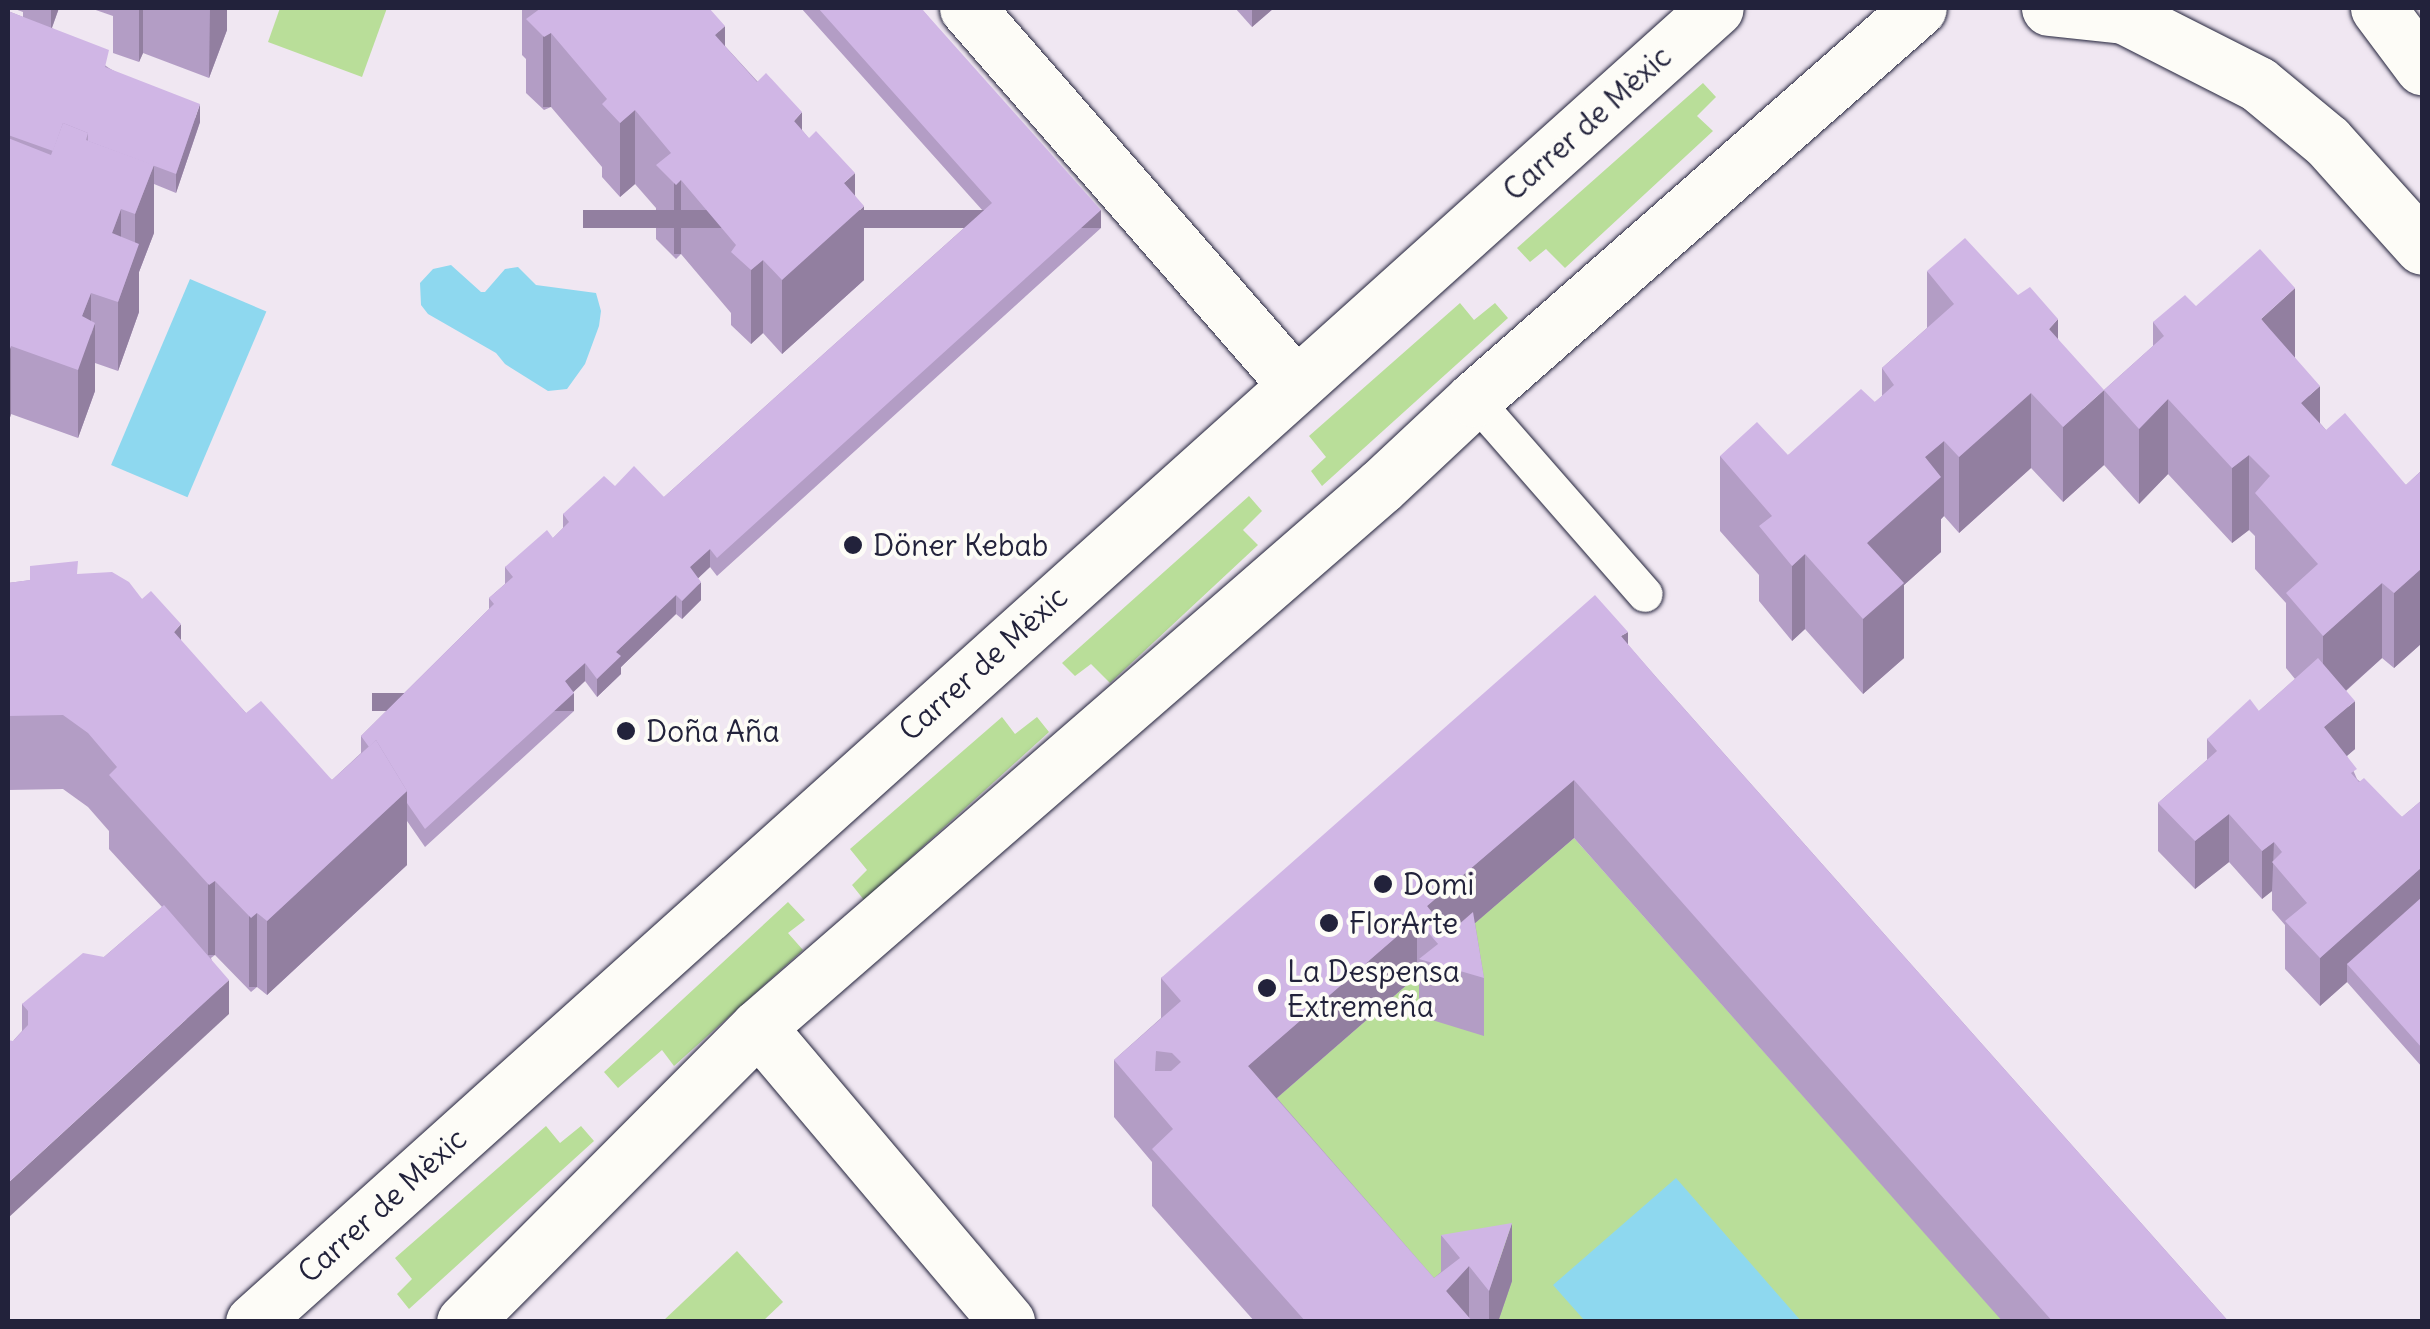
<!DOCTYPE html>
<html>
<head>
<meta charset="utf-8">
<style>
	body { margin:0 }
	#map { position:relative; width:2430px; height:1329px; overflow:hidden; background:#f0e7f2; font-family:Delius,sans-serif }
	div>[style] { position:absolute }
	.green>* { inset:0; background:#b9de99 }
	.water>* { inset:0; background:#8ed8ef; transform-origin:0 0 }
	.roads { filter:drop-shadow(0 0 2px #22223b) drop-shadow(0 0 2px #22223b) }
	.lane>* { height:35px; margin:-17.5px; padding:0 17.5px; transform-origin:17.5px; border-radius:17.5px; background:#fdfcf7 }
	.street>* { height:55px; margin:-27.5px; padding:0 27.5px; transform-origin:27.5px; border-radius:27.5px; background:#fdfcf7 }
	.secondary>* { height:55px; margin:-27.5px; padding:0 27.5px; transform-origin:27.5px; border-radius:27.5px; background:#fdfcf7 }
	.primary>* { height:55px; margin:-27.5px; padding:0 27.5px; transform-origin:27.5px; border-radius:27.5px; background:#fdfcf7 }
	.wall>* { inset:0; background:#b39dc5 }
	.shaded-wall>* { inset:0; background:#927fa0; transform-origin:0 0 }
	.building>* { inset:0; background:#d0b6e5 }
	.dots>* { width:28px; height:28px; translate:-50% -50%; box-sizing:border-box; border:5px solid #fdfcf7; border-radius:50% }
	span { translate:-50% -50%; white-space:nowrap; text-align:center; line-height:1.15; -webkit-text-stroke:8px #fdfcf7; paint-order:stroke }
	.street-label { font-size:30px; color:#22223b }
	.poi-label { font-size:30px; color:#22223b }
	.left { translate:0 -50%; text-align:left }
	.frame { position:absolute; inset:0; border:10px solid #22223b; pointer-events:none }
</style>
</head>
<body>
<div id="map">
	<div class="green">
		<i style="clip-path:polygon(280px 8px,387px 8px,362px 77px,268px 42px)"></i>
		<i style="clip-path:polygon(1703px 83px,1716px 97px,1697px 116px,1713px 131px,1565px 268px,1546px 249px,1530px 262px,1517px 248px)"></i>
		<i style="clip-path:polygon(1460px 303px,1474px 320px,1495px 303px,1508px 318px,1322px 486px,1311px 471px,1326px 457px,1309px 436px)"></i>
		<i style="clip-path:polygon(1249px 496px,1262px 511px,1243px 530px,1258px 545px,1110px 683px,1091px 664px,1075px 676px,1062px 663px)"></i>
		<i style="clip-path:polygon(1002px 717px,1015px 734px,1037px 717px,1049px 732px,864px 900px,852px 885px,867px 870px,850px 849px)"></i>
		<i style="clip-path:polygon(1574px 838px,2003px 1321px,1498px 1321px,1442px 1292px,1248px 1123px,1417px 976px,1438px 1001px,1427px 964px)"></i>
		<i style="clip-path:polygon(788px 902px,805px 920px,788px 933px,803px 950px,674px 1066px,662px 1050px,618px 1088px,604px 1072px)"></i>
		<i style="clip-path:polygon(546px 1126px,560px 1143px,581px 1126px,594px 1141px,409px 1309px,397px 1294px,412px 1279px,395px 1258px)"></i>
		<i style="clip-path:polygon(737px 1251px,783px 1302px,763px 1321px,663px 1321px)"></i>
	</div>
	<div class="water">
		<i style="clip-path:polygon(451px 265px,481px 292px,485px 292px,505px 269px,518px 267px,536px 285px,596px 293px,601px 311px,599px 326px,585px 364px,567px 389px,548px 391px,505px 364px,496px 353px,428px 314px,421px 305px,420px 283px,433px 269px)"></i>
		<i style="left:190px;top:279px;width:83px;height:202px;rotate:23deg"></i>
		<i style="clip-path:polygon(1676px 1178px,1801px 1321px,1585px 1321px,1553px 1285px)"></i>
	</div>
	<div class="roads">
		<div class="lane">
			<i style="left:1474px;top:399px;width:259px;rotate:48.8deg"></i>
		</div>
		<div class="street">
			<i style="left:967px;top:8px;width:498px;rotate:48.9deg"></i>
			<i style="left:758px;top:1027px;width:386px;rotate:49.8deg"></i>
		</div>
		<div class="secondary">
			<i style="left:2049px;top:8px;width:75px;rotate:6.1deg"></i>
			<i style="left:2124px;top:16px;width:150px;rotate:26.9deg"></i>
			<i style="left:2258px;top:84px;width:89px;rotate:39.6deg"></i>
			<i style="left:2327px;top:141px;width:142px;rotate:48.1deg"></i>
			<i style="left:2378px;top:8px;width:74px;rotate:53.3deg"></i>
		</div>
		<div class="primary">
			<i style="left:253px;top:1322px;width:1966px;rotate:-41.93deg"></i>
			<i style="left:464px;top:1322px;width:416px;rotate:-45.1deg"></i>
			<i style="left:758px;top:1027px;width:825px;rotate:-40.97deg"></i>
			<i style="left:1381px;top:486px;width:127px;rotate:-43.1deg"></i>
			<i style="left:1474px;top:399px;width:592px;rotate:-41.3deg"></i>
		</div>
	</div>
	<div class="wall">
		<i style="clip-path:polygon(12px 8px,59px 8px,52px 28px,109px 68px,200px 122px,176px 193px,154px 184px,154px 233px,139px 272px,139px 312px,118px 371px,95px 363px,95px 391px,78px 438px,11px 414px,9px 421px,8px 420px,8px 11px,23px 17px,23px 12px)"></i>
		<i style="clip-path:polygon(90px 8px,227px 8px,227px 30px,209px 78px,143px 53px,139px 62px,113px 53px,113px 16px)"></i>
		<i style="clip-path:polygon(522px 8px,709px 8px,725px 46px,802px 130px,855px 195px,864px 280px,782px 354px,763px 333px,751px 344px,731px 325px,731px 313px,681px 254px,676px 259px,656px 239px,656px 208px,635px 184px,620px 197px,602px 177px,602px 167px,551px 107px,544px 110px,526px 93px,526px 59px,522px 55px)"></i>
		<i style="clip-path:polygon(801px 8px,921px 8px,1101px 228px,717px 576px,710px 567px,698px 578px,701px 600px,682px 619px,676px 614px,621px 667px,621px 674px,597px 697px,585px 681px,573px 692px,574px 711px,425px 847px,407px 821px,407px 865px,267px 995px,257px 987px,251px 992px,215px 955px,211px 958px,229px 1014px,13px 1041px,22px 1031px,22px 1004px,104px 957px,162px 907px,109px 849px,109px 831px,88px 807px,63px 789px,8px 790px,8px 583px,78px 574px,142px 599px,246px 713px,332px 780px,361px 753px,361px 736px,489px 609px,489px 598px,505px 584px,505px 567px,553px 538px,563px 528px,563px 514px,615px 486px,664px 497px,983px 211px)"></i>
		<i style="clip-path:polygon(1235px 8px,1274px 8px,1252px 27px)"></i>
		<i style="clip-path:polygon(1927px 271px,2058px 339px,2104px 465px,2063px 502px,2031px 468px,1959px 533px,1944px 516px,1941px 519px,1941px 552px,1904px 585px,1904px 658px,1863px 694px,1805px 629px,1792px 641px,1759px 601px,1759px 575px,1720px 531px,1720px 456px,1788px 455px,1875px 402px,1882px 396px,1882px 368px,1927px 328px)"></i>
		<i style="clip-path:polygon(2196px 306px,2295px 358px,2320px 423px,2326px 430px,2406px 485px,2422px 470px,2422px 643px,2394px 668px,2382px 658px,2346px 691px,2355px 749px,2347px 756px,2357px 779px,2402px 817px,2422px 800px,2422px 1067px,2347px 982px,2320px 1006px,2285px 969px,2285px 925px,2272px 910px,2272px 891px,2262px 899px,2229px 862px,2195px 889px,2158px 851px,2158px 803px,2207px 760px,2207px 739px,2259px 711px,2295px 679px,2286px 668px,2286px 603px,2255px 569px,2255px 536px,2249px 530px,2232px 543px,2168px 474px,2139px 504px,2104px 465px,2104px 390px,2153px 346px,2153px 322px)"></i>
		<i style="clip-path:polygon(1628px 645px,1656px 677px,2229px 1322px,2003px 1322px,1574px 838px,1475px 923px,1484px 978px,1484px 1036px,1419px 1016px,1419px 979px,1417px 976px,1277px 1098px,1434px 1278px,1441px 1272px,1441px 1235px,1512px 1281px,1498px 1322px,1255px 1322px,1152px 1206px,1152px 1162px,1114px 1117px,1114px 1060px,1161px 1018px,1161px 978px)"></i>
	</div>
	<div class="shaded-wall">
		<i style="clip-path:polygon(51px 8px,59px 8px,51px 30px)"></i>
		<i style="clip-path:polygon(139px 8px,143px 8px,143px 53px,139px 62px)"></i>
		<i style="clip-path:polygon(210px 8px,227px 8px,227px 30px,209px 78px)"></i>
		<i style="clip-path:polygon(1252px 8px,1274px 8px,1252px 27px)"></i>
		<i style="clip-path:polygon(725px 26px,725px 100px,715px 35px)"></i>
		<i style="left:551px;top:33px;width:74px;height:8px;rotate:90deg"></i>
		<i style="clip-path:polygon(200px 104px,200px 122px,176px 193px,176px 174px)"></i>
		<i style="clip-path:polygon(635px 110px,635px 184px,620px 197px,620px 123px)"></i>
		<i style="clip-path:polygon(802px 112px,802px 186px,794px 121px)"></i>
		<i style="clip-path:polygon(154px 165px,154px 233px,139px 272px,139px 312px,118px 371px,118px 302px,135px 254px,135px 214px)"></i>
		<i style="clip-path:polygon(855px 173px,855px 215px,864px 206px,864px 280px,782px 354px,782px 280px,844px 183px)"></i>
		<i style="left:681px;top:180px;width:74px;height:7px;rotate:90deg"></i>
		<i style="clip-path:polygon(121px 209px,121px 278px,112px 233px)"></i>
		<i style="left:1101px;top:210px;width:18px;height:518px;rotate:90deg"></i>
		<i style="clip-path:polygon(763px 260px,763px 333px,751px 344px,751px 270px)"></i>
		<i style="clip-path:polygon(2295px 288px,2295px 363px,2261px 319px)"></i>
		<i style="clip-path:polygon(91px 293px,91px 335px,95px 323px,95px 391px,78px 438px,78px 370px,82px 316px)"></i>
		<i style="clip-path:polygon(2058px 319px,2058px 394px,2049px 329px)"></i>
		<i style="clip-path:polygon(11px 346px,11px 414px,9px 421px,9px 352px)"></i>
		<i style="clip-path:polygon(2320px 386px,2320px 462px,2301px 403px)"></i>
		<i style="clip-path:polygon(2104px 390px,2104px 465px,2063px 502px,2063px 427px)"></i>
		<i style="clip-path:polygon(2031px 393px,2031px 468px,1959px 533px,1959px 457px)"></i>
		<i style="clip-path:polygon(2168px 399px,2168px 474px,2139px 504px,2139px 429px)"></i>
		<i style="clip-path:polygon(1944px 441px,1944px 516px,1941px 519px,1941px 552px,1904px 585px,1904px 658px,1863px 694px,1863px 619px,1867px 543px,1925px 457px)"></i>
		<i style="clip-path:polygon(2249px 455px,2249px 530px,2232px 543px,2232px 468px)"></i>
		<i style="clip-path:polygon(710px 549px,710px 567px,690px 586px,690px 567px)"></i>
		<i style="clip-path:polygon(1805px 554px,1805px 629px,1792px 641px,1792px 566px)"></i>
		<i style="clip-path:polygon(2422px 568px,2422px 643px,2394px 668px,2394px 593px)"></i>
		<i style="clip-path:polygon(701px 582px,701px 600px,682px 619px,682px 601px)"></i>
		<i style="clip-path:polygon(2382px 583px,2382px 658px,2323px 711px,2323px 636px)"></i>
		<i style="clip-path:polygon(676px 595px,676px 614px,621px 667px,621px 674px,597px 697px,597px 679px,616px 652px)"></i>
		<i style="clip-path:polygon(181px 624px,181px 697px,174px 632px)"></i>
		<i style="clip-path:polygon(1628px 632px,1628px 690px,1621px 636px)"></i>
		<i style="clip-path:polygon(585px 663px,585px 681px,565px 700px,565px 681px)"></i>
		<i style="left:574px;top:693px;width:18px;height:202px;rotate:90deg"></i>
		<i style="clip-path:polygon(2355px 701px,2355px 749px,2324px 775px,2324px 727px)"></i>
		<i style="clip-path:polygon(1574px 780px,1574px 838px,1438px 955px,1438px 944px,1427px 906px)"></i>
		<i style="clip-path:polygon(407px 791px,407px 865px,267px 995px,267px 921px)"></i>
		<i style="clip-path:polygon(2229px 814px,2229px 862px,2195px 889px,2195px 841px)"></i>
		<i style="clip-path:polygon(2274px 842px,2272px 891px,2262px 899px,2262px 851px)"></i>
		<i style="clip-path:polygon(2422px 867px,2422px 915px,2347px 964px,2347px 982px,2320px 1006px,2320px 958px)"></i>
		<i style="left:215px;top:881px;width:74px;height:7px;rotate:90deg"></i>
		<i style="left:257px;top:913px;width:74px;height:8px;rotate:90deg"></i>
		<i style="clip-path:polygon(1417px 919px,1417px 976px,1248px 1123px,1248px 1066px)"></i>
		<i style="clip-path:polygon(229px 980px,229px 1014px,8px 1218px,8px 1183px)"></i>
		<i style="clip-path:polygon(1512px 1223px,1512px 1281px,1498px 1322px,1489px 1322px,1489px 1291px)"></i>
		<i style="clip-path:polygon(1469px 1266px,1469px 1322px,1446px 1291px)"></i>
	</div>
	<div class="building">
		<i style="clip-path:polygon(541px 8px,709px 8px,725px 26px,715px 35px,757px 82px,766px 73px,802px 112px,794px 121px,809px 138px,816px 131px,855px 173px,844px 183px,864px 206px,782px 280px,763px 260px,751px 270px,731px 252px,736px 245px,681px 180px,676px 185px,656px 165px,671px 153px,635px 110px,620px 123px,602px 104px,607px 99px,551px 33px,544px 37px,526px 19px)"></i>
		<i style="clip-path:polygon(818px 8px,921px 8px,1101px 210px,717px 558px,710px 549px,690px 567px,701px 582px,682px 601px,676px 595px,616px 652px,621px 656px,597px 679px,585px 663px,565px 681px,574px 693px,425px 829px,407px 803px,407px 791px,376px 740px,369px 747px,361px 736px,494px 604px,489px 598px,513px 577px,505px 567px,547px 530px,553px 538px,569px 522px,563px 514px,604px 476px,615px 486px,634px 466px,664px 497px,992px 203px)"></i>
		<i style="clip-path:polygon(8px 11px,109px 50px,105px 67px,200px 104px,176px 174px,88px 141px,88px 133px,63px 123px,53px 151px,8px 135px)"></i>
		<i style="clip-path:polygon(63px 123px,88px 133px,86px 140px,154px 165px,135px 214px,121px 209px,112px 233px,139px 244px,118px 302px,91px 293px,82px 316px,95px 323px,78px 370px,11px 346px,9px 352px,8px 352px,8px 138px,51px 155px)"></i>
		<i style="clip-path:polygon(1965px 238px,2018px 295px,2030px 287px,2058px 319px,2049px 329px,2104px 390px,2063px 427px,2031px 393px,1959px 457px,1944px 441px,1925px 457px,1941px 477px,1867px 543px,1904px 583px,1863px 619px,1805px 554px,1792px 566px,1759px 526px,1772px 516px,1720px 456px,1757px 422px,1788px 455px,1861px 389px,1875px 402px,1894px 385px,1882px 368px,1954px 304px,1927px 271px)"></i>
		<i style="clip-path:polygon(2260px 249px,2295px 288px,2261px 319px,2320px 386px,2301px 403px,2326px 430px,2345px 413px,2406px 485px,2422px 470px,2422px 568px,2394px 593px,2382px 583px,2323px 636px,2286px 593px,2318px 564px,2255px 493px,2270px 476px,2249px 455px,2232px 468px,2168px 399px,2139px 429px,2104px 390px,2164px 336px,2153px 322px,2185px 295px,2196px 306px)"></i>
		<i style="clip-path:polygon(78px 561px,77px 574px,112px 572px,129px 582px,142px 599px,151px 591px,181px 624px,174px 632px,246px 713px,261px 701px,332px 780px,376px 740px,407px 791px,267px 921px,257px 913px,251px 918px,215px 881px,209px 885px,109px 775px,117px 767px,88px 733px,63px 715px,8px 716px,8px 583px,30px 580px,30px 566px)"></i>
		<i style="clip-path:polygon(evenodd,1595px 595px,1628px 632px,1621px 636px,1656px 677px,2229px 1322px,2053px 1322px,1574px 780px,1427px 906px,1449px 933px,1473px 912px,1484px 978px,1419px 959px,1438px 944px,1417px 919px,1248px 1066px,1434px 1278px,1460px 1258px,1441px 1235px,1512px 1223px,1489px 1291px,1469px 1266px,1446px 1291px,1473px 1322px,1306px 1322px,1152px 1149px,1173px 1129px,1114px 1060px,1181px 1001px,1161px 978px,1595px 595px,1156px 1051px,1172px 1053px,1181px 1062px,1171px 1071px,1155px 1071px,1156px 1051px)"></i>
		<i style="clip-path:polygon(2318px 658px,2355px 701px,2324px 727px,2357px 769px,2351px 773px,2359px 782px,2364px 778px,2402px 817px,2422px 800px,2422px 867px,2320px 958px,2285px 921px,2307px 903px,2272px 862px,2282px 852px,2274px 842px,2262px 851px,2229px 814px,2195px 841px,2158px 803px,2217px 751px,2207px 739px,2250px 699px,2259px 711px)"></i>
		<i style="clip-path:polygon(2422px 897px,2422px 1048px,2347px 964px)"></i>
		<i style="clip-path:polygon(164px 905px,229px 980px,8px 1183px,8px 1040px,13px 1041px,28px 1025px,28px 1011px,22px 1004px,83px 953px,104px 957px)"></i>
	</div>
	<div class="dots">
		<i style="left:853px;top:545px;background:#22223b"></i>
		<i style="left:626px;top:731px;background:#22223b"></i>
		<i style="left:1383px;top:884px;background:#22223b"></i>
		<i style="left:1329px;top:923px;background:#22223b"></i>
		<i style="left:1267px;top:988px;background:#22223b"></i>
	</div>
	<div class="street-label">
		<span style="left:1587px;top:123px;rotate:-42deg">Carrer de Mèxic</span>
		<span style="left:983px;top:663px;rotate:-42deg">Carrer de Mèxic</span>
		<span style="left:382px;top:1205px;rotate:-42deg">Carrer de Mèxic</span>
	</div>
	<div class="poi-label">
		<span class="left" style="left:873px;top:545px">Döner Kebab</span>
		<span class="left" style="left:646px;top:731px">Doña Aña</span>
		<span class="left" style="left:1403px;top:884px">Domi</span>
		<span class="left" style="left:1349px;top:923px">FlorArte</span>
		<span class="left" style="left:1287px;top:988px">La Despensa<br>Extremeña</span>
	</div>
	<div class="frame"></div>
</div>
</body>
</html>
